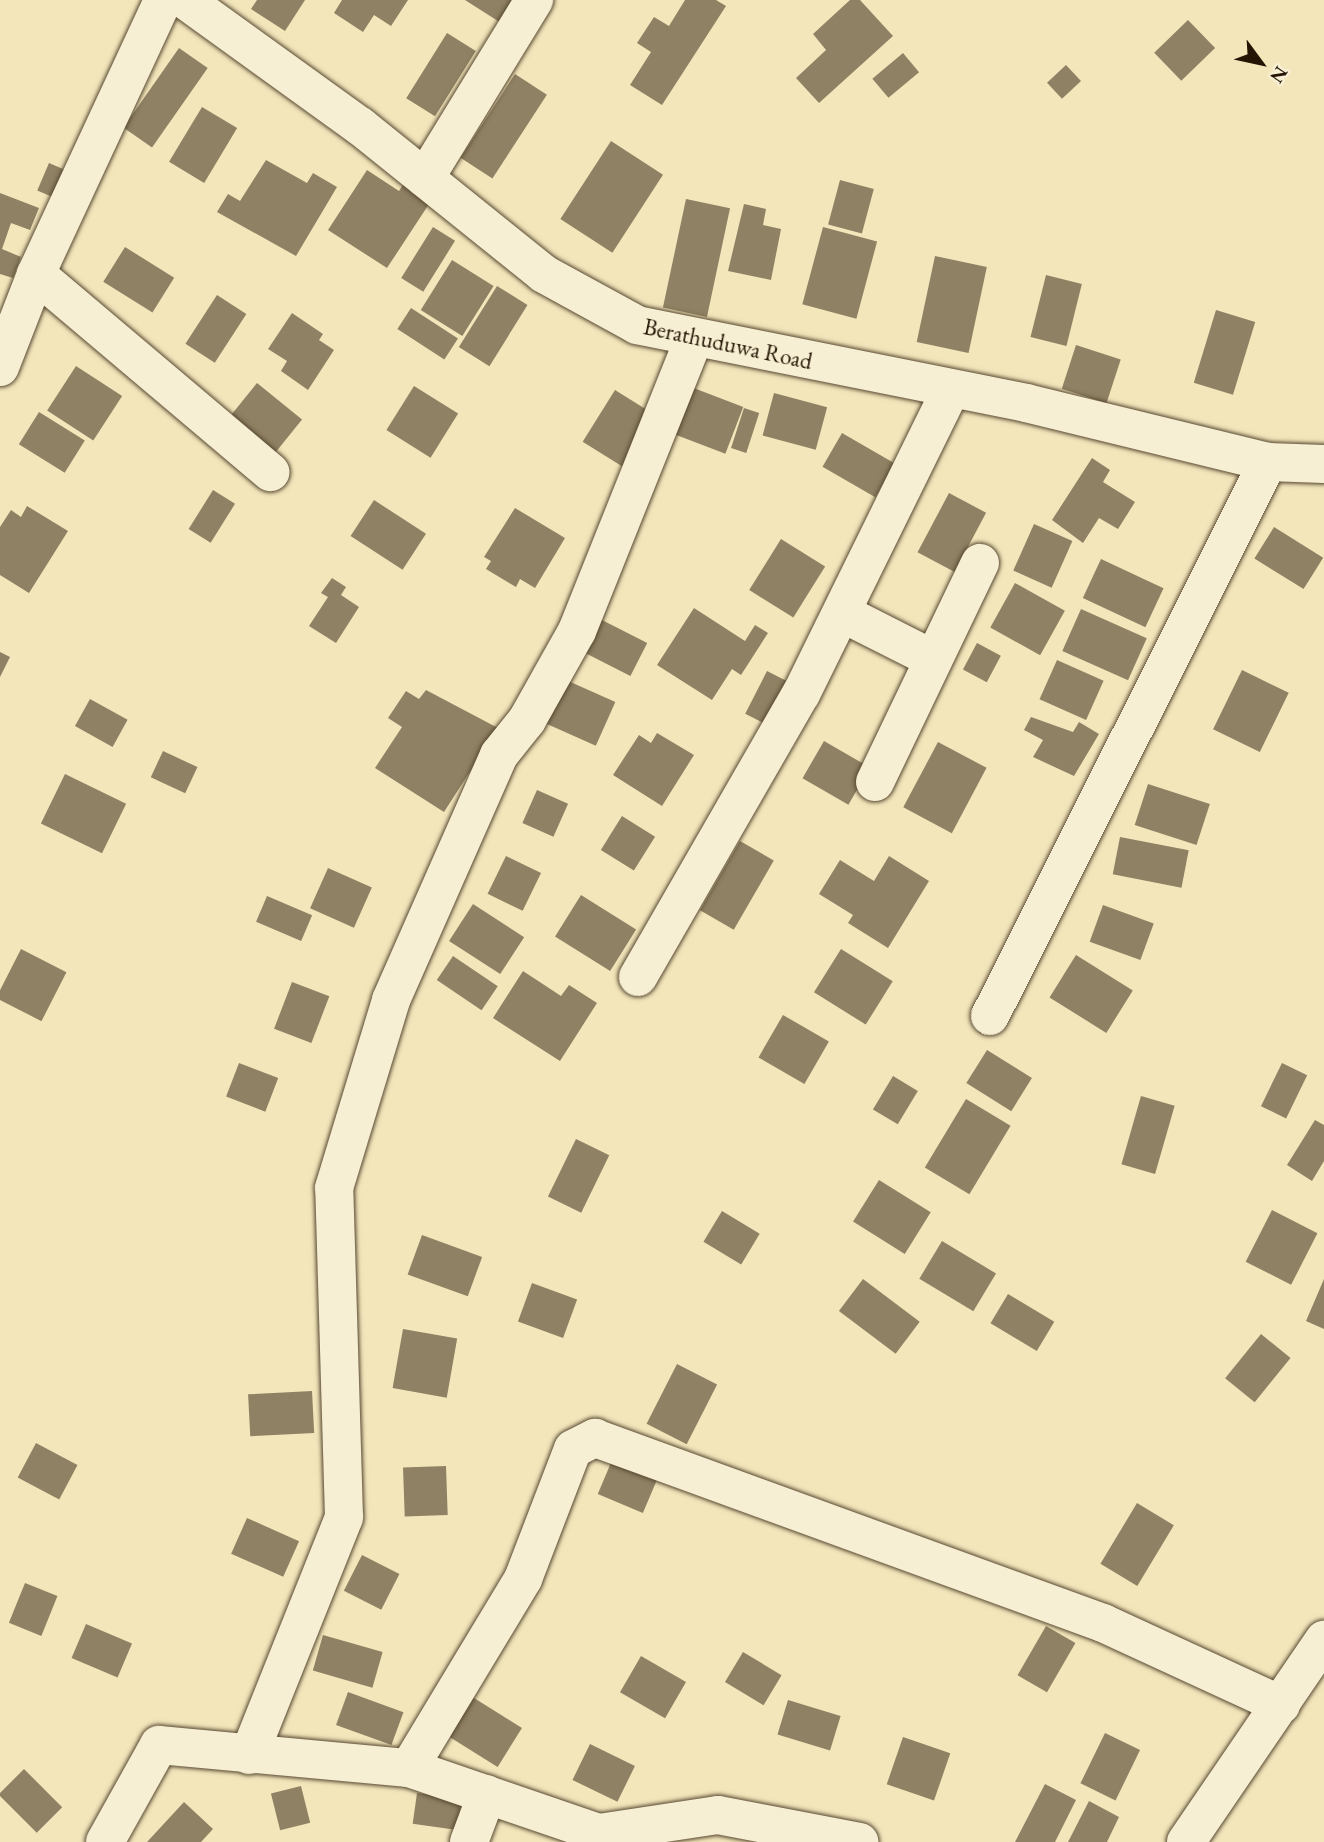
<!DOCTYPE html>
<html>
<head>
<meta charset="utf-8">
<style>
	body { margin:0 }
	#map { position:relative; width:1324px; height:1842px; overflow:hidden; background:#f3e6bb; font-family:"EB Garamond",serif }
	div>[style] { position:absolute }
	.building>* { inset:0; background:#8f8163; transform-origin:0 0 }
	.roads { filter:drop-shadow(0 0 2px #574831) drop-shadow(0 0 2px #574831) }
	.minor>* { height:38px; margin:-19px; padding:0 19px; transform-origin:19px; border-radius:19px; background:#f7efd3 }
	.tertiary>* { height:38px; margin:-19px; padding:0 19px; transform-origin:19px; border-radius:19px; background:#f7efd3 }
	span { translate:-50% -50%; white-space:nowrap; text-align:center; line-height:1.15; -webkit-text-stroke:5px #f7efd3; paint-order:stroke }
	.street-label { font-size:23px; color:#231403 }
	.north { position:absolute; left:1226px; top:28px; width:70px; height:70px; -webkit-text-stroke:5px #f7efd3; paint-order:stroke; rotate:123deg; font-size:19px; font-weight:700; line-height:28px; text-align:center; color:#231403 }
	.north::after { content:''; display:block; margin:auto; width:24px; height:32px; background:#231403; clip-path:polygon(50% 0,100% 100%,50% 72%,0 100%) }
</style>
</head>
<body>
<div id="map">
	<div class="building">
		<i style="clip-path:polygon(257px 0,305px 0,285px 31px,251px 9px)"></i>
		<i style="clip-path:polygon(342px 0,408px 0,391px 26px,374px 15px,363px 32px,334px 13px)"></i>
		<i style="clip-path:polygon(465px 0,516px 0,501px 23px)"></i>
		<i style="clip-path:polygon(685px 0,716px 0,726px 6px,662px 105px,630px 85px,651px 52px,637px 43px,654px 17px,669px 26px)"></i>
		<i style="clip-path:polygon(850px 0,860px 0,893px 36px,819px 103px,796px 78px,826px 50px,813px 34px)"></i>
		<i style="left:1188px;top:20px;width:39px;height:47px;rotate:46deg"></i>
		<i style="left:447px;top:33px;width:34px;height:77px;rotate:32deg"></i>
		<i style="left:179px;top:48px;width:35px;height:97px;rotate:35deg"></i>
		<i style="left:903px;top:53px;width:25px;height:40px;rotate:50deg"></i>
		<i style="left:1066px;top:65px;width:22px;height:26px;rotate:47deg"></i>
		<i style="left:515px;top:74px;width:38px;height:100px;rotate:33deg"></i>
		<i style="left:202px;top:107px;width:41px;height:64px;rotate:31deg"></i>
		<i style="left:611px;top:141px;width:62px;height:93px;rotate:33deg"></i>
		<i style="clip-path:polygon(266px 160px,307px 183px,313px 173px,337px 187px,296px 256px,217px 212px,228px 194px,240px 201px)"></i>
		<i style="left:49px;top:163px;width:26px;height:30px;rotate:23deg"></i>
		<i style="clip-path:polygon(367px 170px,399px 191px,404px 183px,431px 201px,387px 268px,328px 230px)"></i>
		<i style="left:840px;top:180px;width:35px;height:46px;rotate:15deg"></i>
		<i style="clip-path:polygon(0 193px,39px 208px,30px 230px,11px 223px,2px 249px,21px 257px,13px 278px,0 274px)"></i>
		<i style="left:686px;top:199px;width:45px;height:111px;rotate:12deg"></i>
		<i style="clip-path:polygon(744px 204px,766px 209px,763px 225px,781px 229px,771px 280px,728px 271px)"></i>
		<i style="left:433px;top:227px;width:26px;height:60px;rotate:32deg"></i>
		<i style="left:823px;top:227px;width:56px;height:80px;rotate:15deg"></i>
		<i style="left:125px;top:247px;width:58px;height:41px;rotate:32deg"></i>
		<i style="left:935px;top:256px;width:53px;height:88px;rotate:12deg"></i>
		<i style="left:452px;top:260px;width:49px;height:59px;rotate:32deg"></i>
		<i style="left:1046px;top:275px;width:37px;height:64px;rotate:14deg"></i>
		<i style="left:497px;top:286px;width:36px;height:72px;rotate:32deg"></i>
		<i style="left:217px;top:295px;width:35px;height:58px;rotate:33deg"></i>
		<i style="left:411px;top:308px;width:56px;height:25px;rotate:33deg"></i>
		<i style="left:1216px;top:310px;width:41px;height:76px;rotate:17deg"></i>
		<i style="clip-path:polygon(292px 313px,323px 334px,319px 340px,334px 350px,308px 390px,281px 371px,287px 361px,268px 349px)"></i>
		<i style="left:1076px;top:345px;width:47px;height:46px;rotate:18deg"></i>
		<i style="left:76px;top:366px;width:55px;height:53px;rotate:33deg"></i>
		<i style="left:257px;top:383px;width:58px;height:43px;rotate:39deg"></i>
		<i style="left:414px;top:386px;width:52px;height:52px;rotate:32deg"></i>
		<i style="left:691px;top:387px;width:56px;height:50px;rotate:21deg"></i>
		<i style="left:615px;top:390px;width:52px;height:61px;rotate:32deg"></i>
		<i style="left:774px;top:393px;width:55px;height:44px;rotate:15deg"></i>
		<i style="left:744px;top:408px;width:16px;height:42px;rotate:18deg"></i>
		<i style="left:39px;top:412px;width:54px;height:38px;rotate:32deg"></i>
		<i style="left:842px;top:433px;width:61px;height:39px;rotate:30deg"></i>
		<i style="clip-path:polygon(1092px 458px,1110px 470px,1103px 482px,1135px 502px,1118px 529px,1099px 518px,1083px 543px,1052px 520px)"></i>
		<i style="left:213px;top:490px;width:26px;height:46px;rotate:32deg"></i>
		<i style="left:949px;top:493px;width:42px;height:67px;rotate:28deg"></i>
		<i style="left:374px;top:500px;width:62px;height:43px;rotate:33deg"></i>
		<i style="clip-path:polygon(27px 506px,68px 531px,29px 593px,0 575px,0 527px,11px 510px,21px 517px)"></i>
		<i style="clip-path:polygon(515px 508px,565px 538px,535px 588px,520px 579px,516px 587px,486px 569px,491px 561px,484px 557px)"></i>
		<i style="left:1034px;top:524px;width:42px;height:51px;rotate:24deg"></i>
		<i style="left:1274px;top:527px;width:58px;height:37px;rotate:32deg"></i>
		<i style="left:781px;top:539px;width:52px;height:60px;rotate:32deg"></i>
		<i style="left:1101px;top:559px;width:69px;height:43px;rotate:25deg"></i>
		<i style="clip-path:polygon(332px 578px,346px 587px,341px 595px,359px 607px,336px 643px,309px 626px,328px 597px,321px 593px)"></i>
		<i style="left:1015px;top:583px;width:57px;height:51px;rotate:29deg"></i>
		<i style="clip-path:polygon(694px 608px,745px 641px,755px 625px,768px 633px,741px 675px,732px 669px,712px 700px,657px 665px)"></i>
		<i style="left:1081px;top:609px;width:72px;height:46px;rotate:24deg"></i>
		<i style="left:600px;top:619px;width:53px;height:37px;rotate:27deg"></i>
		<i style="left:977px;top:643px;width:27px;height:30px;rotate:28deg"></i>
		<i style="clip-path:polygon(0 652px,10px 657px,0 677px)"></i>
		<i style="left:1057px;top:660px;width:51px;height:43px;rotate:24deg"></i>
		<i style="left:1242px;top:670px;width:52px;height:66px;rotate:26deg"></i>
		<i style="left:767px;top:671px;width:27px;height:48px;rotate:27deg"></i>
		<i style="left:566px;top:680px;width:54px;height:48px;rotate:24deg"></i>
		<i style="clip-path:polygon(426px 690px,498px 728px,444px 812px,375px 768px,402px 727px,388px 718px,406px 691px,419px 699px)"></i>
		<i style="left:90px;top:699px;width:43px;height:31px;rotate:29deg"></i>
		<i style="clip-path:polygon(1031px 717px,1073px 732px,1079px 722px,1099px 734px,1074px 776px,1033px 757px,1043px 740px,1024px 730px)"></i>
		<i style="clip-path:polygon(657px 733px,694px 755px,662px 806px,613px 775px,639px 735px,651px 743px)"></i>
		<i style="left:824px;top:741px;width:53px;height:43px;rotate:30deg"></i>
		<i style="left:938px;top:742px;width:55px;height:74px;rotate:28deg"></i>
		<i style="left:163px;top:751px;width:38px;height:29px;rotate:25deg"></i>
		<i style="left:65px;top:774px;width:68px;height:55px;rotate:26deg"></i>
		<i style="left:1148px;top:784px;width:65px;height:43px;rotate:18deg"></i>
		<i style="left:537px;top:790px;width:34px;height:36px;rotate:24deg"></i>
		<i style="left:622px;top:816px;width:39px;height:40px;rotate:32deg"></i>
		<i style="left:1120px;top:837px;width:70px;height:38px;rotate:11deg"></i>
		<i style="left:740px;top:841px;width:39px;height:80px;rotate:30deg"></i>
		<i style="left:506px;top:856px;width:39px;height:42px;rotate:26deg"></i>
		<i style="clip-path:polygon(889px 856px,929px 881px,888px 948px,848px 923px,853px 915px,819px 894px,840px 860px,874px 881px)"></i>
		<i style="left:328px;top:868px;width:48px;height:44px;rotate:24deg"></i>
		<i style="left:581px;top:895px;width:65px;height:49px;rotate:32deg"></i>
		<i style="left:267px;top:896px;width:49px;height:28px;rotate:23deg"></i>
		<i style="left:473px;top:904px;width:61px;height:44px;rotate:33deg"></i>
		<i style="left:1103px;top:905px;width:54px;height:39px;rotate:20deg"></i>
		<i style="left:21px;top:949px;width:51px;height:55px;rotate:27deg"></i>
		<i style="left:841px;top:949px;width:61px;height:51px;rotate:32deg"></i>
		<i style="left:1076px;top:955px;width:67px;height:50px;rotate:32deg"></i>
		<i style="left:453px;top:956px;width:54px;height:29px;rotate:34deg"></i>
		<i style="clip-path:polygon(523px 971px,561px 996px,569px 985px,597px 1003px,560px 1061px,493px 1018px)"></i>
		<i style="left:292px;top:982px;width:40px;height:50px;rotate:21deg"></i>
		<i style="left:783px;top:1015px;width:53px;height:49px;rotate:30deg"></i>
		<i style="left:987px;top:1050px;width:53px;height:39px;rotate:32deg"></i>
		<i style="left:239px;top:1063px;width:42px;height:36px;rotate:21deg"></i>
		<i style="left:1282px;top:1063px;width:28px;height:48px;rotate:26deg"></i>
		<i style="left:893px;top:1076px;width:29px;height:39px;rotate:31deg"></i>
		<i style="left:1141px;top:1096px;width:35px;height:71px;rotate:16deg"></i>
		<i style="left:966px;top:1099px;width:52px;height:80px;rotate:31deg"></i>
		<i style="clip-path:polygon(1315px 1120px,1324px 1125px,1324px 1161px,1312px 1181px,1287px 1165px)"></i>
		<i style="left:576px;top:1139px;width:37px;height:64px;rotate:26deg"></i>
		<i style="left:879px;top:1180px;width:61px;height:49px;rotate:32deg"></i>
		<i style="left:1272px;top:1210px;width:51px;height:58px;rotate:27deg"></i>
		<i style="left:722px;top:1211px;width:44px;height:36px;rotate:31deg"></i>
		<i style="left:422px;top:1235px;width:64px;height:42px;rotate:20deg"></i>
		<i style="left:942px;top:1241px;width:63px;height:44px;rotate:31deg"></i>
		<i style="left:863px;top:1279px;width:71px;height:40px;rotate:37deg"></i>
		<i style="clip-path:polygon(1324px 1279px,1324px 1329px,1306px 1321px)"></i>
		<i style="left:532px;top:1283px;width:48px;height:41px;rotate:20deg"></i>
		<i style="left:1008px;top:1294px;width:54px;height:34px;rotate:31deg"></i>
		<i style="left:403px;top:1329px;width:55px;height:60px;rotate:10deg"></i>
		<i style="left:1261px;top:1334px;width:38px;height:57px;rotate:39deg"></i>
		<i style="left:677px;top:1364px;width:45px;height:67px;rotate:27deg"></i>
		<i style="left:312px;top:1391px;width:42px;height:64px;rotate:87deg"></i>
		<i style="left:36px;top:1443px;width:47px;height:39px;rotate:28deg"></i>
		<i style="left:613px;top:1458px;width:49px;height:39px;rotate:23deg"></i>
		<i style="left:446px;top:1466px;width:49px;height:43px;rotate:88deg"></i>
		<i style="left:1137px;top:1503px;width:43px;height:71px;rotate:31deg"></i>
		<i style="left:247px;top:1518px;width:57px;height:39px;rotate:24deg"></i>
		<i style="left:362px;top:1555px;width:42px;height:40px;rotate:27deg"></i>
		<i style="left:25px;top:1583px;width:35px;height:43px;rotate:22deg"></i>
		<i style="left:86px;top:1624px;width:50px;height:37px;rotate:23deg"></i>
		<i style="left:1046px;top:1626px;width:34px;height:57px;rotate:30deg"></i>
		<i style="left:323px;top:1635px;width:62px;height:37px;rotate:16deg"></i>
		<i style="left:743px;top:1652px;width:45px;height:35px;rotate:31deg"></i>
		<i style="left:641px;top:1656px;width:52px;height:42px;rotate:30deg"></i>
		<i style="left:348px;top:1692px;width:59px;height:35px;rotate:20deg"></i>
		<i style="left:466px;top:1693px;width:66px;height:46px;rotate:32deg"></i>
		<i style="left:788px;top:1700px;width:55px;height:36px;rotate:17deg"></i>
		<i style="left:1105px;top:1733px;width:39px;height:56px;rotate:26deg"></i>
		<i style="left:903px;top:1737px;width:50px;height:50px;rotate:19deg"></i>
		<i style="left:590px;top:1744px;width:50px;height:40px;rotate:26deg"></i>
		<i style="left:24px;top:1769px;width:54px;height:36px;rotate:45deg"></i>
		<i style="clip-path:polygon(1045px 1784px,1076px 1800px,1055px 1842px,1015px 1842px)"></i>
		<i style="left:301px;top:1786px;width:38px;height:31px;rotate:76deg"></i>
		<i style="left:417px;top:1793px;width:45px;height:31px;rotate:8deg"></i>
		<i style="clip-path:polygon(1089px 1801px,1119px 1817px,1107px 1842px,1068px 1842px)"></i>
		<i style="clip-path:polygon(184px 1802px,213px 1829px,201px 1842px,147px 1842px)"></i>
	</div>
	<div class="roads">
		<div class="minor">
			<i style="left:425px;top:178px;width:209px;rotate:-58.5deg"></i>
			<i style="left:36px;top:274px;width:307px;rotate:40.2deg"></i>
			<i style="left:0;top:367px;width:100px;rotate:-68.8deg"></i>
			<i style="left:36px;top:274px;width:302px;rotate:-65.1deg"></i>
			<i style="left:842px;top:613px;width:100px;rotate:26.8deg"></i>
			<i style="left:875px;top:782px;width:243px;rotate:-64.4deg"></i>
			<i style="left:638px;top:977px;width:327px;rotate:-60.1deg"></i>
			<i style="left:801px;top:694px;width:340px;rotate:-63.8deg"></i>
			<i style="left:990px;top:1016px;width:620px;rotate:-63.35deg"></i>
			<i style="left:249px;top:1755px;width:256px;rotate:-68.2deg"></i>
			<i style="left:344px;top:1517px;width:329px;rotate:-91.7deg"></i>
			<i style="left:334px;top:1188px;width:196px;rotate:-73.1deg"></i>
			<i style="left:391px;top:1000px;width:268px;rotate:-66.2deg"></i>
			<i style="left:499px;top:755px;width:45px;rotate:-51.3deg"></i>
			<i style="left:527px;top:720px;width:102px;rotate:-60.7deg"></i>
			<i style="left:577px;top:631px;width:315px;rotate:-68.2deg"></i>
			<i style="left:409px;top:1768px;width:221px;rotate:-58.9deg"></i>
			<i style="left:523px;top:1579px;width:139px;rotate:-69deg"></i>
			<i style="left:573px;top:1449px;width:25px;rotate:-27deg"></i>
			<i style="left:595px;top:1438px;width:541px;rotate:20.01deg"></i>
			<i style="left:1103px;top:1623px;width:196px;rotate:24.7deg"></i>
			<i style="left:105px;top:1842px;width:111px;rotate:-60.9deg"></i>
			<i style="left:159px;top:1745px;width:251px;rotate:5.3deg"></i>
			<i style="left:409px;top:1768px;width:201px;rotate:18.9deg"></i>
			<i style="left:599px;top:1833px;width:120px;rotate:-8.6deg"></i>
			<i style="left:718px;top:1815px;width:144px;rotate:10.8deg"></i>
			<i style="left:469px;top:1842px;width:51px;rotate:-69.4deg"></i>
			<i style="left:1186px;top:1842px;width:245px;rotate:-55.7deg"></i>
		</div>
		<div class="tertiary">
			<i style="left:185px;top:0;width:216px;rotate:35.8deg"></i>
			<i style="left:360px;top:126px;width:236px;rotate:38.8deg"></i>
			<i style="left:544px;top:274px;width:106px;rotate:28.7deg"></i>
			<i style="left:637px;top:325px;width:397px;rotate:11.3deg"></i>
			<i style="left:1026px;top:403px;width:249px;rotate:13.7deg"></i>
			<i style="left:1268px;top:462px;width:56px;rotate:2deg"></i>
		</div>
	</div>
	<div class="street-label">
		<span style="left:728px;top:344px;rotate:12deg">Berathuduwa Road</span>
	</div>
	<div class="north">N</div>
</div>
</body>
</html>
